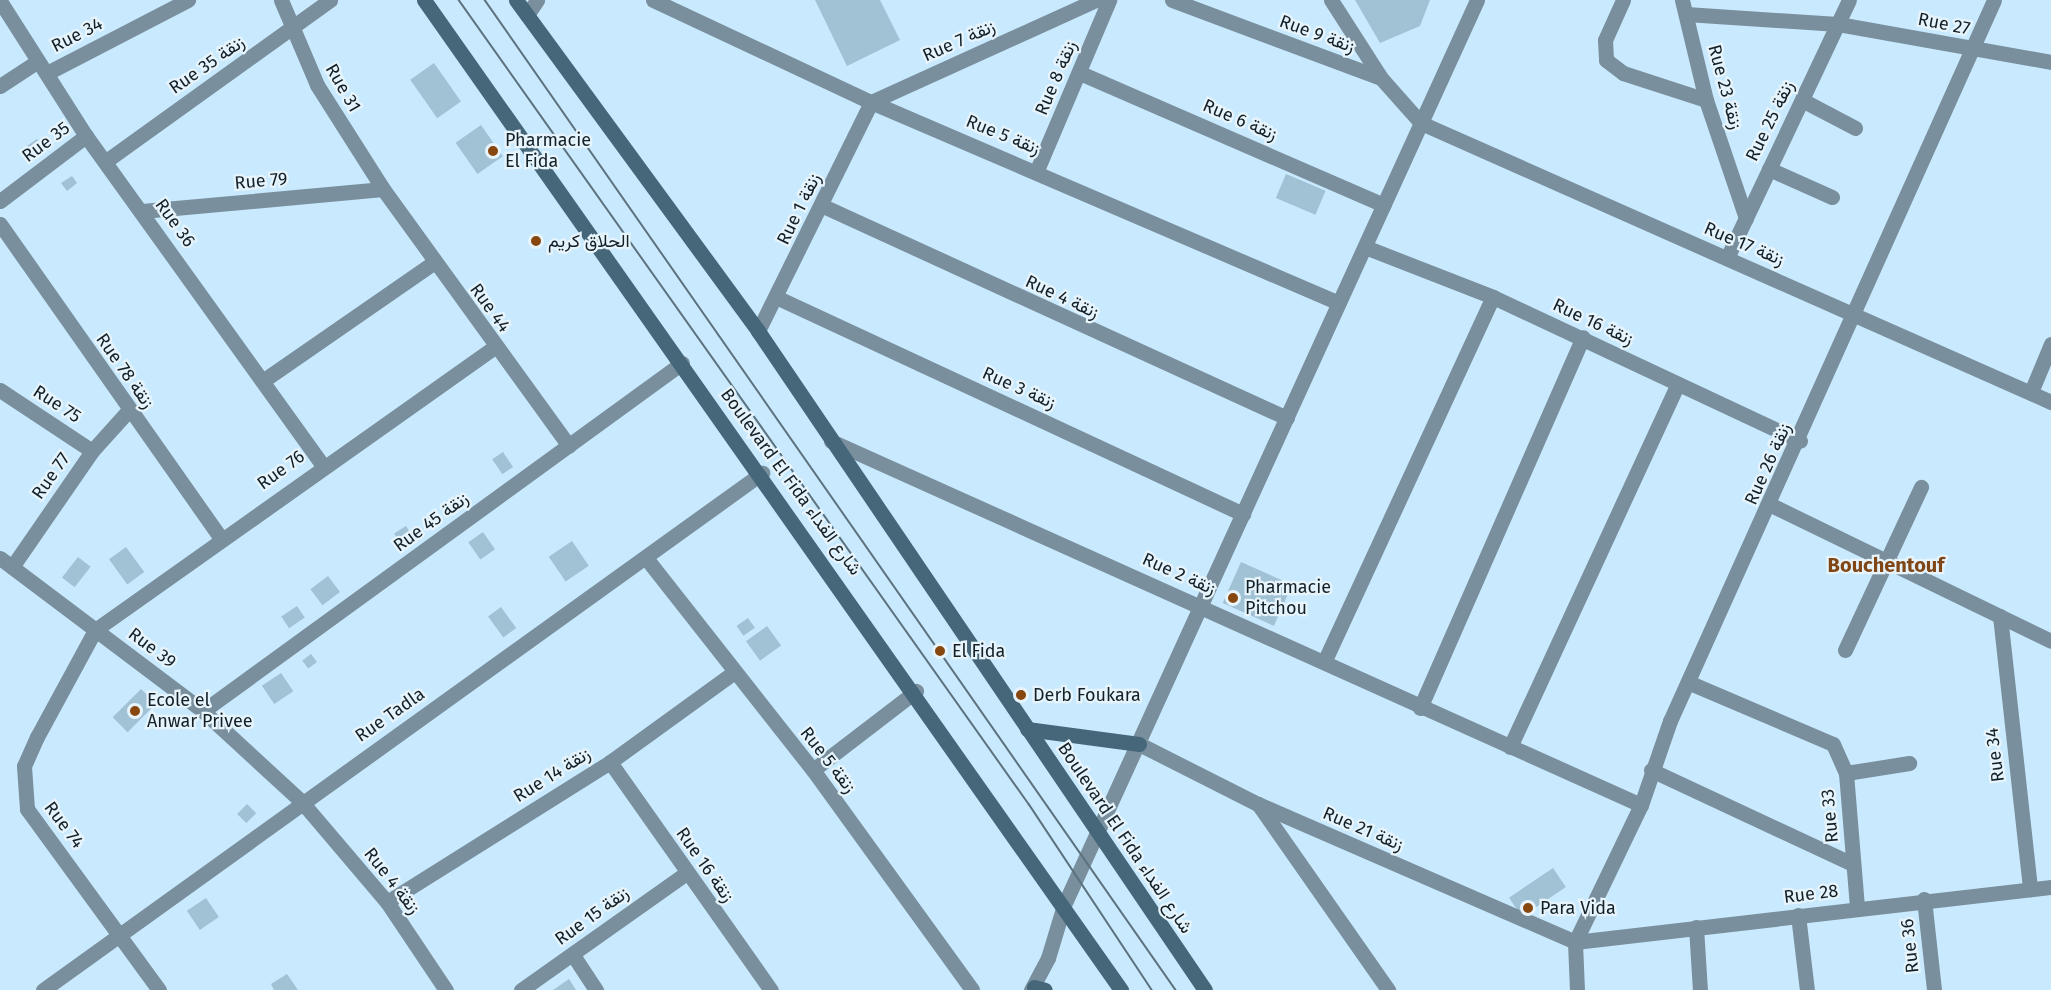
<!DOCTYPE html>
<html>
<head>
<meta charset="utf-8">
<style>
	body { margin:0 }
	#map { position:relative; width:2051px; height:990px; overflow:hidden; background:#c9eafe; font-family:"Fira Sans",Vazirmatn,sans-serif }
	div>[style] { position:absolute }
	.building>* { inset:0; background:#a1c1d5; transform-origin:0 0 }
	.minor>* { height:15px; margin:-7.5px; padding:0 7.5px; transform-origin:7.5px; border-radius:7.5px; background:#798f9d }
	.tertiary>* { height:15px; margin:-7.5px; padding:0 7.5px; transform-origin:7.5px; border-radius:7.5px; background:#798f9d }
	.secondary>* { height:15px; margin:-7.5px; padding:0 7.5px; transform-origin:7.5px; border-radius:7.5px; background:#46677a }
	.tram>* { height:1.5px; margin:-0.75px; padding:0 0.75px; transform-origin:0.75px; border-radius:0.75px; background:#5d727f }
	.dots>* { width:16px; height:16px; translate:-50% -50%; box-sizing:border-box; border:3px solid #e7f4fc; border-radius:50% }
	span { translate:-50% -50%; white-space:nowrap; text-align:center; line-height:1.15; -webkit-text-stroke:4.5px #e7f4fc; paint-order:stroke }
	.street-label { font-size:18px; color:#132027 }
	.poi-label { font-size:18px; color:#132027 }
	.left { translate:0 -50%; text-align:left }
	.neighbourhood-label { font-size:20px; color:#814616; font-weight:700 }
</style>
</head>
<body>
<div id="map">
	<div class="building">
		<i style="clip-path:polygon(815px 0,880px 0,900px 40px,847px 66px)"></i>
		<i style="clip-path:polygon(1355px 0,1430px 0,1420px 26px,1380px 43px)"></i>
		<i style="left:434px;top:63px;width:47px;height:29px;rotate:55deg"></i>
		<i style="left:481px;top:125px;width:38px;height:31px;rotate:55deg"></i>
		<i style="clip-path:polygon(37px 139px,44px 147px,33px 154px,27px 146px)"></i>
		<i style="left:1286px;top:174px;width:43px;height:26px;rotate:23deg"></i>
		<i style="clip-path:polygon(72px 176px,77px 183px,67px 191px,61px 183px)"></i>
		<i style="left:503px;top:452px;width:18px;height:13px;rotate:56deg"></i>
		<i style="left:406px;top:526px;width:15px;height:14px;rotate:58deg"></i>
		<i style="left:483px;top:532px;width:21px;height:18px;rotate:55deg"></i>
		<i style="left:572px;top:541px;width:30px;height:28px;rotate:56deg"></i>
		<i style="left:126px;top:547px;width:31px;height:21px;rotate:54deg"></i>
		<i style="left:78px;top:557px;width:16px;height:26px;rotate:38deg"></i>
		<i style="left:1241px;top:562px;width:56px;height:45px;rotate:24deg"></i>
		<i style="left:328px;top:576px;width:20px;height:22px;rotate:53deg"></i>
		<i style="left:297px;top:606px;width:14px;height:19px;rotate:56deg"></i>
		<i style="left:501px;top:607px;width:26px;height:16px;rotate:54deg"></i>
		<i style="left:748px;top:618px;width:12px;height:14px;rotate:55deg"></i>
		<i style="left:767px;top:626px;width:24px;height:26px;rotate:54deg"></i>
		<i style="left:311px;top:654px;width:10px;height:11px;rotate:53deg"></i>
		<i style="left:281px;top:673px;width:22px;height:23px;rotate:56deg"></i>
		<i style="left:141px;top:689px;width:21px;height:40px;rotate:45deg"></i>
		<i style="left:247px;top:804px;width:13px;height:14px;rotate:45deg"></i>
		<i style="left:1553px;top:868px;width:23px;height:53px;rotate:56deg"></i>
		<i style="left:206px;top:898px;width:23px;height:23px;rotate:56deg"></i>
		<i style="clip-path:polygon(287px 974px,298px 990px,274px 990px,271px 984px)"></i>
		<i style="clip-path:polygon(569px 979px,576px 990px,553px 990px)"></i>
	</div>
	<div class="minor">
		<i style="left:281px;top:0;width:92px;rotate:67deg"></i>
		<i style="left:317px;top:85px;width:123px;rotate:57.6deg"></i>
		<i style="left:383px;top:189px;width:317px;rotate:54.1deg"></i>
		<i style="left:653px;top:0;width:241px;rotate:25.1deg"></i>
		<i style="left:871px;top:102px;width:509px;rotate:23.24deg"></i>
		<i style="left:1172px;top:0;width:223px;rotate:20.5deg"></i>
		<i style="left:1331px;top:0;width:93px;rotate:57.3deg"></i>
		<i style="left:1381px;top:78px;width:60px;rotate:48.4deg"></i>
		<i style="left:1421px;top:123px;width:689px;rotate:23.89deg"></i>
		<i style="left:1623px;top:0;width:44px;rotate:114.2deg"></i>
		<i style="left:1605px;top:40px;width:20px;rotate:87deg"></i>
		<i style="left:1606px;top:60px;width:21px;rotate:37deg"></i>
		<i style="left:1623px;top:73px;width:87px;rotate:18deg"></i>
		<i style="left:1682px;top:0;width:103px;rotate:76.5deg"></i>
		<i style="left:1706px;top:100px;width:125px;rotate:71.3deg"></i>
		<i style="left:0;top:1px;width:160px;rotate:57.5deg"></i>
		<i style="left:86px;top:136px;width:405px;rotate:54.3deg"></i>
		<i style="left:1686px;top:14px;width:152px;rotate:3.8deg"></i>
		<i style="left:1838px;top:24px;width:216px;rotate:10.1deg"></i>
		<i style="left:527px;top:15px;width:18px;rotate:-56deg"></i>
		<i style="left:47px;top:73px;width:159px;rotate:-27.4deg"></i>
		<i style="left:1080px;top:73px;width:331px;rotate:23.5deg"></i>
		<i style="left:0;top:86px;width:45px;rotate:-33.3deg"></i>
		<i style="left:1802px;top:100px;width:60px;rotate:27.8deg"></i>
		<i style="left:106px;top:161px;width:276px;rotate:-35.7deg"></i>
		<i style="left:1769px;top:169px;width:69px;rotate:24deg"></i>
		<i style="left:1037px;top:170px;width:185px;rotate:-67deg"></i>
		<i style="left:0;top:201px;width:108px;rotate:-37.1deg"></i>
		<i style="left:823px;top:206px;width:510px;rotate:24.56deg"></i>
		<i style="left:142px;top:211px;width:242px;rotate:-5.2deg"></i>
		<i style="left:0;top:224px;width:384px;rotate:54.9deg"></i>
		<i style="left:1365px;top:247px;width:137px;rotate:21.3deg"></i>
		<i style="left:1493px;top:297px;width:339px;rotate:25.1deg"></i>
		<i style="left:1727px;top:258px;width:285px;rotate:-64.7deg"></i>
		<i style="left:778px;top:298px;width:513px;rotate:24.92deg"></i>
		<i style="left:758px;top:331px;width:255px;rotate:-63.7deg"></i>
		<i style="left:871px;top:102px;width:247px;rotate:-24.4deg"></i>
		<i style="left:264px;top:380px;width:206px;rotate:-34.7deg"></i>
		<i style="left:0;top:390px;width:110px;rotate:33.5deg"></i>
		<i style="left:2031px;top:392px;width:52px;rotate:-67.4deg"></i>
		<i style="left:831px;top:441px;width:888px;rotate:24.2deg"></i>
		<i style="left:1771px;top:505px;width:311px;rotate:25.9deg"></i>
		<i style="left:646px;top:558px;width:270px;rotate:51.8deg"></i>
		<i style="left:813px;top:770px;width:271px;rotate:54.1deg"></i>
		<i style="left:12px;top:567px;width:141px;rotate:-55.4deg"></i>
		<i style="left:92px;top:451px;width:54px;rotate:-48deg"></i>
		<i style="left:2000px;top:616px;width:275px;rotate:83.7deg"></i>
		<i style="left:1845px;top:650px;width:180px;rotate:-65deg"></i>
		<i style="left:1325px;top:660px;width:400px;rotate:-65.2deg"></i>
		<i style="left:1690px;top:683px;width:155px;rotate:23.1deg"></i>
		<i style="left:1833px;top:744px;width:32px;rotate:66deg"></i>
		<i style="left:1846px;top:773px;width:134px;rotate:85.3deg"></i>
		<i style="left:1420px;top:708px;width:405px;rotate:-66.3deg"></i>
		<i style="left:203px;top:711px;width:592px;rotate:-36deg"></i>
		<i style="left:1139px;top:744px;width:133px;rotate:26.8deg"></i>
		<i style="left:1258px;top:804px;width:346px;rotate:23.5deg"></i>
		<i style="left:1510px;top:747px;width:400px;rotate:-65.2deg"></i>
		<i style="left:610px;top:762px;width:279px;rotate:54.8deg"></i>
		<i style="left:813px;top:770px;width:130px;rotate:-37.5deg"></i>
		<i style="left:1651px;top:770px;width:223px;rotate:25deg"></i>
		<i style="left:1846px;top:773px;width:64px;rotate:-9deg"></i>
		<i style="left:1258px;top:804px;width:227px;rotate:55deg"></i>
		<i style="left:1924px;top:899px;width:92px;rotate:83.7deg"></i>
		<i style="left:387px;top:902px;width:263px;rotate:-32.1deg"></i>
		<i style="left:610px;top:762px;width:152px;rotate:-35.9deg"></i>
		<i style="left:1798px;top:915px;width:76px;rotate:83.2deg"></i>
		<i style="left:1696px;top:927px;width:63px;rotate:86.4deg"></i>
		<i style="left:1575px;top:942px;width:479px;rotate:-6.6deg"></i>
		<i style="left:573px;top:955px;width:42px;rotate:56.7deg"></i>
		<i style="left:43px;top:990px;width:886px;rotate:-35.72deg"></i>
		<i style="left:159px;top:990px;width:224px;rotate:-126.1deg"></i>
		<i style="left:27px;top:809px;width:43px;rotate:-94deg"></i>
		<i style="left:24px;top:766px;width:32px;rotate:-66deg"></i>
		<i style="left:37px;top:737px;width:122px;rotate:-61.5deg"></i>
		<i style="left:95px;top:630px;width:489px;rotate:-35.3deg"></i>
		<i style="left:521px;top:990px;width:202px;rotate:-35.3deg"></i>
		<i style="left:1031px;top:990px;width:36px;rotate:-62deg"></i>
		<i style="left:1048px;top:958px;width:55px;rotate:-73.2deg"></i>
		<i style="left:1577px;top:990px;width:48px;rotate:-92.4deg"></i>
		<i style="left:1575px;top:942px;width:152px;rotate:-64.3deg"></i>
		<i style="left:1641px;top:805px;width:89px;rotate:-71deg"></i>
		<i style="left:1670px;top:721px;width:790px;rotate:-65.8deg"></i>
	</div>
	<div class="tertiary">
		<i style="left:0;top:558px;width:254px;rotate:37deg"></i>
		<i style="left:203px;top:711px;width:133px;rotate:42.6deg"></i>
		<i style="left:301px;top:801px;width:133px;rotate:49.6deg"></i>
		<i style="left:387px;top:902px;width:106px;rotate:56.2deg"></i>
		<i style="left:1064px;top:905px;width:995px;rotate:-65.47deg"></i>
	</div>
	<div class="secondary">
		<i style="left:424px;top:0;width:1211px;rotate:54.85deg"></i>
		<i style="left:516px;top:0;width:410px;rotate:53.8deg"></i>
		<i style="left:758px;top:331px;width:796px;rotate:55.85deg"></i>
		<i style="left:1027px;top:729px;width:113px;rotate:7.6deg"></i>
		<i style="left:1034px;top:987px;width:11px;rotate:15deg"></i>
	</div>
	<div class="tram">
		<i style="left:459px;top:0;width:986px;rotate:54.67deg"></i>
		<i style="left:1029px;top:804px;width:223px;rotate:56.5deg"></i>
		<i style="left:485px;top:0;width:1207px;rotate:55.09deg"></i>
	</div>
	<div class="dots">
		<i style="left:493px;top:151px;background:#87470e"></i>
		<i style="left:536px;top:241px;background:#87470e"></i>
		<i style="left:1233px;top:598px;background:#87470e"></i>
		<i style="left:940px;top:651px;background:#87470e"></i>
		<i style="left:1021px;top:695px;background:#87470e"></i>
		<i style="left:135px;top:711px;background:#87470e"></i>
		<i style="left:1528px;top:908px;background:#87470e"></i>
	</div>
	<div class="street-label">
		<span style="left:1944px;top:24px;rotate:11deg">Rue 27</span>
		<span style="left:1317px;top:34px;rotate:20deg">Rue 9 زنقة</span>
		<span style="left:77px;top:35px;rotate:-27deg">Rue 34</span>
		<span style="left:959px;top:41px;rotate:-24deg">Rue 7 زنقة</span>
		<span style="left:207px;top:65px;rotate:-35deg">Rue 35 زنقة</span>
		<span style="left:1056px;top:78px;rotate:-67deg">Rue 8 زنقة</span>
		<span style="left:1725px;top:87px;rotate:75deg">Rue 23 زنقة</span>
		<span style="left:343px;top:88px;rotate:60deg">Rue 31</span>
		<span style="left:1240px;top:120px;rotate:23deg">Rue 6 زنقة</span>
		<span style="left:1770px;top:121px;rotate:-64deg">Rue 25 زنقة</span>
		<span style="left:1003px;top:135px;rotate:22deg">Rue 5 زنقة</span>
		<span style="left:46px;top:142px;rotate:-37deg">Rue 35</span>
		<span style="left:261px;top:181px;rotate:-5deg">Rue 79</span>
		<span style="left:799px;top:209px;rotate:-64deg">Rue 1 زنقة</span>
		<span style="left:175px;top:223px;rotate:54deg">Rue 36</span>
		<span style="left:1744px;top:244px;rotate:23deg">Rue 17 زنقة</span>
		<span style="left:1062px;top:297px;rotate:25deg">Rue 4 زنقة</span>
		<span style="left:490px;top:308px;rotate:54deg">Rue 44</span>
		<span style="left:1593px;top:322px;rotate:25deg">Rue 16 زنقة</span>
		<span style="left:125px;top:371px;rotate:55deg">Rue 78 زنقة</span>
		<span style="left:1019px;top:388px;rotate:24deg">Rue 3 زنقة</span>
		<span style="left:57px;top:404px;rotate:33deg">Rue 75</span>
		<span style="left:1768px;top:464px;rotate:-66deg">Rue 26 زنقة</span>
		<span style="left:281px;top:470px;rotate:-36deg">Rue 76</span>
		<span style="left:51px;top:476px;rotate:-55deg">Rue 77</span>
		<span style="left:791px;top:482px;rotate:54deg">Boulevard El Fida شارع الفداء</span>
		<span style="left:431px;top:522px;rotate:-36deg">Rue 45 زنقة</span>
		<span style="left:1179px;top:574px;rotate:24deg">Rue 2 زنقة</span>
		<span style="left:152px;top:648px;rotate:37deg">Rue 39</span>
		<span style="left:390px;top:715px;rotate:-35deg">Rue Tadla</span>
		<span style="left:1995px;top:755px;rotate:-97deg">Rue 34</span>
		<span style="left:828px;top:760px;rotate:52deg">Rue 5 زنقة</span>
		<span style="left:552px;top:775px;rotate:-32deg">Rue 14 زنقة</span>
		<span style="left:1830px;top:816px;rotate:-95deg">Rue 33</span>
		<span style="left:64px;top:825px;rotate:53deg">Rue 74</span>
		<span style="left:1363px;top:829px;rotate:23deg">Rue 21 زنقة</span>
		<span style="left:1125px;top:838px;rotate:56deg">Boulevard El Fida شارع الفداء</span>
		<span style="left:705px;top:865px;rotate:55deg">Rue 16 زنقة</span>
		<span style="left:392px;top:881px;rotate:52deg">Rue 4 زنقة</span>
		<span style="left:1811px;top:894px;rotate:-7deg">Rue 28</span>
		<span style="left:592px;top:916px;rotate:-36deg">Rue 15 زنقة</span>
		<span style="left:1910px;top:946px;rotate:-96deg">Rue 36</span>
	</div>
	<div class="poi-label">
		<span class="left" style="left:505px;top:151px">Pharmacie<br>El Fida</span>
		<span class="left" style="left:548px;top:241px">الحلاق كريم</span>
		<span class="left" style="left:1245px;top:598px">Pharmacie<br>Pitchou</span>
		<span class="left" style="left:952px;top:651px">El Fida</span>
		<span class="left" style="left:1033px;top:695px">Derb Foukara</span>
		<span class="left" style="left:147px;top:711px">Ecole el<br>Anwar Privee</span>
		<span class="left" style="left:1540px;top:908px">Para Vida</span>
	</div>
	<div class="neighbourhood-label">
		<span style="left:1886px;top:565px">Bouchentouf</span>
	</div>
</div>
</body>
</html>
